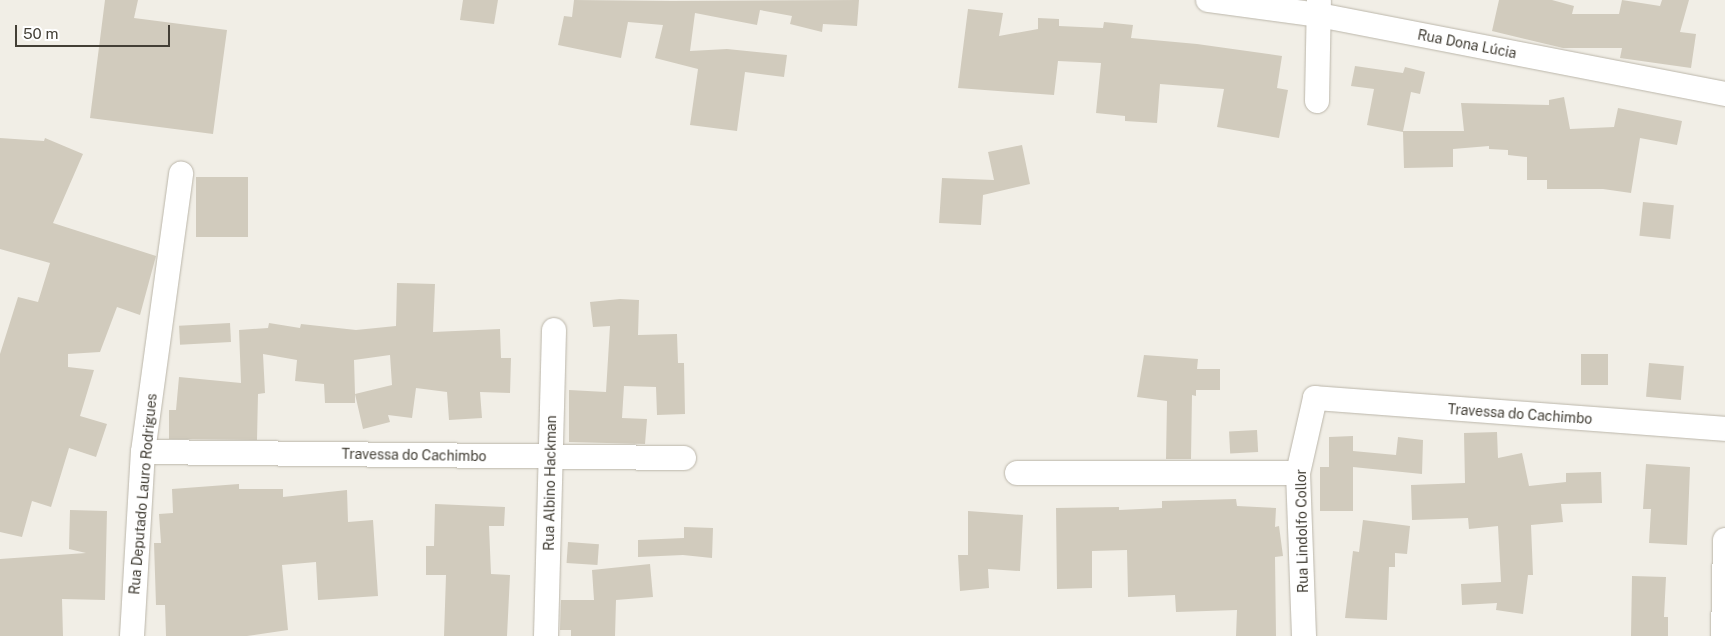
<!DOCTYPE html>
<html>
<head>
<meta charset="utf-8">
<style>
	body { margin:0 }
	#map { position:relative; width:1725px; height:636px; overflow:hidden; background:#f1eee6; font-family:"Public Sans",sans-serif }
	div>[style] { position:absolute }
	.building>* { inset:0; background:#d1cbbd; transform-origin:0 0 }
	.roads { filter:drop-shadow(0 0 1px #bbb6aa) drop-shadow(0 0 1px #bbb6aa) }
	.street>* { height:24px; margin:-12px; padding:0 12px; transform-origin:12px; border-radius:12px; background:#fff }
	span { translate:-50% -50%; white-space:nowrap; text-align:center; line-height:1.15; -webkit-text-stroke:4px #fff; paint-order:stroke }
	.street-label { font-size:14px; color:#433f36 }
	.scale { position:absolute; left:15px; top:25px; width:155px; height:22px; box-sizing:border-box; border:2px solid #433f36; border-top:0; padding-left:6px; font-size:15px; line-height:18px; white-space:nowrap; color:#433f36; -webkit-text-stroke:4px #fff; paint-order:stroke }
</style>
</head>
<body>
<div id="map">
	<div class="building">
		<i style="clip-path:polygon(105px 0,138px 0,134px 18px,227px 30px,213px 134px,90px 118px)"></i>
		<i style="clip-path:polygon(463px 0,498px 0,494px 24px,460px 20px)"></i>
		<i style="clip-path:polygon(574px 0,672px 1px,859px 0,857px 26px,823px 24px,822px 32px,790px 24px,792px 16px,760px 10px,757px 25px,695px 13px,690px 51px,727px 49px,787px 55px,784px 77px,745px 72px,737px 131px,690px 125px,698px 69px,655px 58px,663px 25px,628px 22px,621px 58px,558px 45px,564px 16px,572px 17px)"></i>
		<i style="clip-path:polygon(1499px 0,1552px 0,1574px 6px,1572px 14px,1619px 14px,1622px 0,1660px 6px,1662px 0,1689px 0,1680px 32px,1696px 34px,1691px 68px,1620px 58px,1622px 48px,1563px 48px,1492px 31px)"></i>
		<i style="clip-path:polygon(968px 9px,1003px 13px,999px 36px,1038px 29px,1038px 18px,1059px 19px,1059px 26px,1103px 28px,1104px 22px,1133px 25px,1131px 38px,1197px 44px,1282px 56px,1277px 88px,1288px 90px,1279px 138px,1217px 127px,1224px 89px,1160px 84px,1157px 123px,1125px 121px,1125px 116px,1096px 113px,1101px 63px,1058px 61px,1054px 95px,958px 88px)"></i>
		<i style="clip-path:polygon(1355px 66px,1403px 73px,1405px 67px,1425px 72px,1420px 94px,1411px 92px,1403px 131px,1464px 131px,1461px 103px,1549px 105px,1549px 100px,1564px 97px,1570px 129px,1614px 127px,1618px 108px,1682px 121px,1677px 145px,1640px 138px,1631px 193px,1603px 189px,1547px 189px,1547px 180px,1527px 180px,1527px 157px,1508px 155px,1508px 150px,1489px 149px,1489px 146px,1453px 149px,1453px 167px,1404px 168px,1403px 132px,1367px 125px,1374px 89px,1351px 86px)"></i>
		<i style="clip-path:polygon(0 138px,44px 141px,45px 138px,83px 154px,53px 223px,156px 256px,140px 315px,117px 307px,100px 352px,68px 354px,68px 367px,94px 370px,80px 416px,107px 424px,96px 457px,69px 448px,51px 507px,32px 501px,22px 537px,0 532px,0 354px,18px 297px,38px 302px,50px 263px,0 249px)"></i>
		<i style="clip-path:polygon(1022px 145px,1030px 184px,983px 195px,981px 225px,939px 223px,942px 178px,994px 180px,988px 152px)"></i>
		<i style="left:196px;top:177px;width:52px;height:60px"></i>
		<i style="left:1643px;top:202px;width:31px;height:34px;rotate:6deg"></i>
		<i style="clip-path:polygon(evenodd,397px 283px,435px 284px,433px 332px,500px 329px,501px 358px,511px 358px,510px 393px,480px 392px,482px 418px,449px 420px,447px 392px,416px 388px,412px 418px,388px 415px,390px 422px,363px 429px,355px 394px,355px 403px,325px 403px,324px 384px,295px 381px,297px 360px,263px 354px,265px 393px,258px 394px,257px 440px,169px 439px,169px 410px,176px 410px,179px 377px,241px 383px,239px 330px,268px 328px,269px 323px,300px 328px,301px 324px,356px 330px,396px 326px,397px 283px,390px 355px,392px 385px,355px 394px,354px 360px,390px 355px)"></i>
		<i style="clip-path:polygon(620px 299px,639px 300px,638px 335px,677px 334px,678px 363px,684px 363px,685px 414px,657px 415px,656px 387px,624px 386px,622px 418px,647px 419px,645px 444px,569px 442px,569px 390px,606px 392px,610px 326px,593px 327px,590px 302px)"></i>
		<i style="left:230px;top:323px;width:19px;height:51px;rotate:87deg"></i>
		<i style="left:1581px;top:354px;width:27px;height:31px"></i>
		<i style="clip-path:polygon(1144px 355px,1198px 359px,1197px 369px,1220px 369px,1220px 390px,1196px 390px,1196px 396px,1192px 395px,1191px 459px,1166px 459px,1167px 401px,1137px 397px)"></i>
		<i style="left:1649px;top:363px;width:35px;height:34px;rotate:5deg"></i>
		<i style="left:1257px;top:430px;width:22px;height:28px;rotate:87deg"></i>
		<i style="clip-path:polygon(1497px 432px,1498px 458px,1522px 453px,1529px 486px,1566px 482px,1566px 473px,1601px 472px,1602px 503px,1561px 504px,1563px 522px,1531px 525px,1533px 575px,1528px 575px,1523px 614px,1496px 610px,1497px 603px,1462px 605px,1461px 584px,1501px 582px,1498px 526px,1469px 529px,1468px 518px,1412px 520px,1411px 485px,1465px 483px,1464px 433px)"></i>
		<i style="clip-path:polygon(1353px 436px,1353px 451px,1396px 455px,1398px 437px,1423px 440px,1422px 474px,1353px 467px,1353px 511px,1320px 511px,1320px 467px,1329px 467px,1329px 437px)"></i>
		<i style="clip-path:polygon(1646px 464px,1690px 467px,1687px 545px,1649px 543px,1651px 509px,1643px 509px)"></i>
		<i style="clip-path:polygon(239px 484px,239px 489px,283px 489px,283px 497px,347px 490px,348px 522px,373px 520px,378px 596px,318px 600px,316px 562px,282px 565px,288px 630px,247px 636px,166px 636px,165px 605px,156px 605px,154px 543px,161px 543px,159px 514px,173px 513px,172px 489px)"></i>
		<i style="clip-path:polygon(1236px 499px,1237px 506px,1276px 508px,1275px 527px,1279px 526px,1283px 556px,1275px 557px,1276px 636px,1236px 636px,1237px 610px,1176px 612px,1175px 595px,1128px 597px,1127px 550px,1092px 551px,1092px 588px,1057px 589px,1056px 508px,1119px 507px,1119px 510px,1162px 508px,1162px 501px)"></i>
		<i style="clip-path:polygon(435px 504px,505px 507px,504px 526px,489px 526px,491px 574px,510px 575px,507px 636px,444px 636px,446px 575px,426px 575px,426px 546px,434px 546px)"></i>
		<i style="clip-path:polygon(70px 510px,107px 511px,105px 600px,62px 599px,63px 636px,0 636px,0 559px,86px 553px,69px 549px)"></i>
		<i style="clip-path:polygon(968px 511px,1023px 515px,1020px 571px,988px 569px,989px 588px,960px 591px,958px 555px,968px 555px)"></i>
		<i style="clip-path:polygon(1363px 520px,1410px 526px,1407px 554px,1395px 553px,1395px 567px,1389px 567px,1387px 620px,1345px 618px,1353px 551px,1359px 552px)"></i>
		<i style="clip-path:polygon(684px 527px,713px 528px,712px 558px,683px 555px,638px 557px,638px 540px,684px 538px)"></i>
		<i style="left:568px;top:542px;width:31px;height:21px;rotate:4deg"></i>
		<i style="clip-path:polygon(650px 564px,653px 597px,616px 600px,615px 636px,571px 636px,571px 630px,560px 630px,561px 600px,594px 600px,592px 570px)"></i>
		<i style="clip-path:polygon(1632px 576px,1666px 577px,1664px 617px,1668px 617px,1668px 636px,1631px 636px)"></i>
	</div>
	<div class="roads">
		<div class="street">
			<i style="left:1208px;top:0;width:112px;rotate:7.7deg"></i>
			<i style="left:1319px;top:15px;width:414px;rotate:11deg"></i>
			<i style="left:1317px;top:101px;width:100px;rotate:-88.9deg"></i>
			<i style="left:143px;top:452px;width:541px;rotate:0.64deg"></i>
			<i style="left:1017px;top:473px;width:281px"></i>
			<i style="left:132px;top:636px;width:184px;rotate:-86.6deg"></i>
			<i style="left:143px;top:452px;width:281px;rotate:-82.2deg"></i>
			<i style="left:546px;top:636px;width:306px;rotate:-88.5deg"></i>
			<i style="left:1304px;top:636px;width:163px;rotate:-92.1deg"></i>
			<i style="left:1298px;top:473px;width:77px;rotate:-77.2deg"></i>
			<i style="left:1315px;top:398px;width:411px;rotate:4.3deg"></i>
			<i style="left:1723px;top:636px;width:96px;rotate:-88.8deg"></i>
		</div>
	</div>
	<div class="street-label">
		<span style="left:1467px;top:44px;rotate:11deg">Rua Dona Lúcia</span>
		<span style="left:1520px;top:414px;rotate:4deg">Travessa do Cachimbo</span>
		<span style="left:414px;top:455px;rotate:1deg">Travessa do Cachimbo</span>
		<span style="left:550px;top:483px;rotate:-89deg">Rua Albino Hackman</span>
		<span style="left:143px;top:494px;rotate:-85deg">Rua Deputado Lauro Rodrigues</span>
		<span style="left:1302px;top:531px;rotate:-91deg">Rua Lindolfo Collor</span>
	</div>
	<div class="scale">50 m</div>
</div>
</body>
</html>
